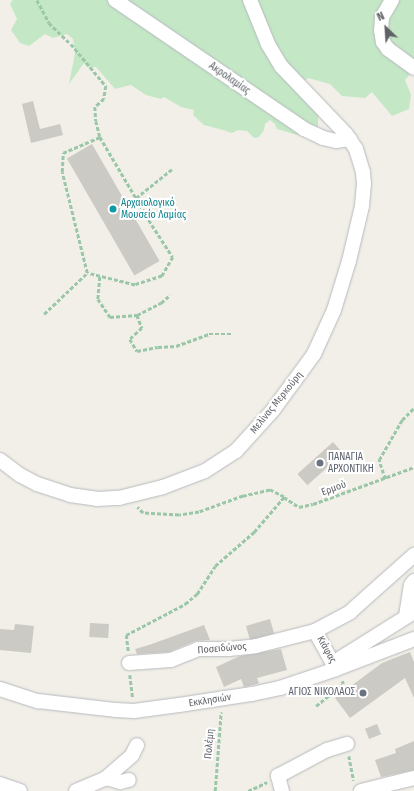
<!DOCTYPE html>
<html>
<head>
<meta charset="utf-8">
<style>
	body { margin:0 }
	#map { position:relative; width:414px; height:791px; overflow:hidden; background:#f1efe7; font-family:"Fira Sans Condensed",sans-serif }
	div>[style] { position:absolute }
	.green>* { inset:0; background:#c4e8c6 }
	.building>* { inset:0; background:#cccac4; transform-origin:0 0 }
	.path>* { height:2.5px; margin-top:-1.25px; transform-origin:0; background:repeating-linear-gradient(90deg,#9bc7a9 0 4px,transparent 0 6px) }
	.roads { filter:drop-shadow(0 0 1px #b7b9be) drop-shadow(0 0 1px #b7b9be) }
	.street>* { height:14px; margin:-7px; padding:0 7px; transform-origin:7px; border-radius:7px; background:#fff }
	.dots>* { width:11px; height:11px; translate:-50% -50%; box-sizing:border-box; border:2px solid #fff; border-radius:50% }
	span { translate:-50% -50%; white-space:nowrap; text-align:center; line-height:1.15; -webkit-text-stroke:4px #fff; paint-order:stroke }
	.street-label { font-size:10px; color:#5f6267 }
	.culture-label { font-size:10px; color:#0d838f }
	.left { translate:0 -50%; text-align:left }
	.worship-label { font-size:10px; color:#5b616d }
	.right { translate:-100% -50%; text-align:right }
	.north { position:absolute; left:366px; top:8px; width:40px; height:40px; -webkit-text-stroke:3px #fff; paint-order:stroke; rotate:335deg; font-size:11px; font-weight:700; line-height:16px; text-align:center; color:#5f6267 }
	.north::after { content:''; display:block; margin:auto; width:14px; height:18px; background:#5f6267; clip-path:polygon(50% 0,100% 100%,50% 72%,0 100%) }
</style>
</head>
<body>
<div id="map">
	<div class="green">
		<i style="clip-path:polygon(13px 0,414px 0,414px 70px,405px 80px,411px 95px,409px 109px,392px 116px,372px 92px,365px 98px,342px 96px,330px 84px,308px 78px,297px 87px,318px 115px,318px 129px,310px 133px,297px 135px,277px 129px,275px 124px,270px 120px,265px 124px,264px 130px,259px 137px,254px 138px,247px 131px,238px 130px,232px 133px,223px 130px,204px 125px,193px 115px,194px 110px,181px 107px,164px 97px,161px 99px,146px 95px,131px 85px,115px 89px,96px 67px,89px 68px,84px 63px,69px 84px,75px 53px,73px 39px,67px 34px,53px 38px,45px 34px,29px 46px,20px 43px,11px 30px,17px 19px,10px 4px)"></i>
	</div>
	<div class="building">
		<i style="clip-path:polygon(33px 101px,40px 129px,60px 124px,63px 135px,31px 143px,22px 104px)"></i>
		<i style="left:92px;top:144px;width:135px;height:29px;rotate:60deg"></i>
		<i style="left:333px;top:442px;width:15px;height:48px;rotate:48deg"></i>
		<i style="left:270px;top:619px;width:15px;height:25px;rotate:74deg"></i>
		<i style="left:90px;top:623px;width:19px;height:14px;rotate:3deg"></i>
		<i style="clip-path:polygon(15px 624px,34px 626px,31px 653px,0 650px,0 629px,14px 630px)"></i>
		<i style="clip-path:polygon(204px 625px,210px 640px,195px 641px,169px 652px,137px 654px,135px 649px,149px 645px)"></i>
		<i style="clip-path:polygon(281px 649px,287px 670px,257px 678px,259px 683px,257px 684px,244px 687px,241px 679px,224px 687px,216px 667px,240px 656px)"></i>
		<i style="clip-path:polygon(410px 652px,414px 662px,414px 698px,405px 678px,350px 718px,335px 698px,382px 663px)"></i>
		<i style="left:377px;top:724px;width:11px;height:13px;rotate:68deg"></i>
		<i style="clip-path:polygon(414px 741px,414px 770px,381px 777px,375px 760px,396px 753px,395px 749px)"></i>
	</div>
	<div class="path">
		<i style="left:37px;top:0;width:26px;rotate:62deg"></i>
		<i style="left:49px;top:23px;width:30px;rotate:44deg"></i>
		<i style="left:71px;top:44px;width:55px;rotate:50.2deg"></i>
		<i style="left:106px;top:86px;width:13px;rotate:99deg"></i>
		<i style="left:104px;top:99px;width:12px;rotate:138deg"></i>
		<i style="left:95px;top:107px;width:14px;rotate:86deg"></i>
		<i style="left:96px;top:121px;width:16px;rotate:76deg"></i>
		<i style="left:100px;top:137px;width:102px;rotate:59.4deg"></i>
		<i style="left:152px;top:225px;width:38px;rotate:57deg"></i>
		<i style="left:173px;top:257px;width:22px;rotate:120deg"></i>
		<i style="left:162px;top:276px;width:28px;rotate:162deg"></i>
		<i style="left:135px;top:285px;width:49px;rotate:-166deg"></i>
		<i style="left:87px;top:273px;width:104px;rotate:-103.9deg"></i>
		<i style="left:62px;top:172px;width:19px;rotate:-87deg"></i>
		<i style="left:63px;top:153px;width:40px;rotate:-23.4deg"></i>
		<i style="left:136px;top:198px;width:46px;rotate:-38.9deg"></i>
		<i style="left:100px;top:277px;width:22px;rotate:95deg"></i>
		<i style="left:98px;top:299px;width:22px;rotate:56deg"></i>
		<i style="left:110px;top:317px;width:27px;rotate:-4deg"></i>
		<i style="left:137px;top:315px;width:27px;rotate:-27deg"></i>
		<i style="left:161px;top:303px;width:12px;rotate:-42deg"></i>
		<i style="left:44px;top:314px;width:59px;rotate:-43.6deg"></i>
		<i style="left:137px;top:315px;width:14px;rotate:69deg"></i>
		<i style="left:142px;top:328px;width:16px;rotate:137deg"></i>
		<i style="left:130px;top:339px;width:14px;rotate:60deg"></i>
		<i style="left:137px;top:351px;width:21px;rotate:-11deg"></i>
		<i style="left:158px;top:347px;width:18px;rotate:-3deg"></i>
		<i style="left:176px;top:346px;width:35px;rotate:-20deg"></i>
		<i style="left:209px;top:334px;width:22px"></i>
		<i style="left:385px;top:479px;width:20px;rotate:-108deg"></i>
		<i style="left:379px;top:460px;width:46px;rotate:-60.1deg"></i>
		<i style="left:402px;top:420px;width:17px;rotate:-45deg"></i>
		<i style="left:284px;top:497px;width:18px;rotate:34deg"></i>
		<i style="left:299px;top:507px;width:14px;rotate:-12deg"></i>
		<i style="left:313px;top:504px;width:108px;rotate:-20.1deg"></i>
		<i style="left:128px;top:651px;width:16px;rotate:-97deg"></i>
		<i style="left:126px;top:635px;width:67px;rotate:-27.7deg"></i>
		<i style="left:185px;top:604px;width:16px;rotate:-40deg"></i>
		<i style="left:197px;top:594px;width:33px;rotate:-57deg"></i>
		<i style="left:215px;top:566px;width:52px;rotate:-41.1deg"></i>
		<i style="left:254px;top:532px;width:46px;rotate:-49.4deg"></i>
		<i style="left:284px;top:497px;width:16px;rotate:-153deg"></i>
		<i style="left:270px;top:490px;width:28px;rotate:167deg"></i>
		<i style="left:243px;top:496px;width:47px;rotate:160deg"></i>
		<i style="left:199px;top:512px;width:20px;rotate:171deg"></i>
		<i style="left:179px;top:515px;width:36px;rotate:-177deg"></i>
		<i style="left:143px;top:513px;width:8px;rotate:-135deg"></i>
		<i style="left:130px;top:675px;width:23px;rotate:83deg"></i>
		<i style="left:316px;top:706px;width:35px;rotate:-39deg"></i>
		<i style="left:343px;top:684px;width:3px;rotate:-108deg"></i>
		<i style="left:349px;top:756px;width:25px;rotate:79deg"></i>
		<i style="left:215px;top:791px;width:79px;rotate:-85.7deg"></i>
		<i style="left:248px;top:791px;width:21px;rotate:-25deg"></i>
	</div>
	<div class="roads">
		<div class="street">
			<i style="left:115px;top:0;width:229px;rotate:34.3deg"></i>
			<i style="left:304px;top:129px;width:21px;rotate:25deg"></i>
			<i style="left:323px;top:138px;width:13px;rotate:13deg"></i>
			<i style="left:336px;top:141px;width:14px;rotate:-8deg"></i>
			<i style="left:392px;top:0;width:20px;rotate:120deg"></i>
			<i style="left:382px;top:17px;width:13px;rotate:94deg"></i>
			<i style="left:381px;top:30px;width:12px;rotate:81deg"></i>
			<i style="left:383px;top:42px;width:9px;rotate:54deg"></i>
			<i style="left:388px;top:49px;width:32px;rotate:36deg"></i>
			<i style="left:0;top:460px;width:25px;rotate:37deg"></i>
			<i style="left:20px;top:475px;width:19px;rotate:28deg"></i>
			<i style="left:37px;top:484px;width:35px;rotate:18deg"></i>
			<i style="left:70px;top:495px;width:27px;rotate:8deg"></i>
			<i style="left:97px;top:499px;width:22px;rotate:-3deg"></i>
			<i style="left:119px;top:498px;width:45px;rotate:-14deg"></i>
			<i style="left:163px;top:487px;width:45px;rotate:-20.9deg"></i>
			<i style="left:205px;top:471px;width:37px;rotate:-33deg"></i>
			<i style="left:236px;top:451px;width:55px;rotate:-47.9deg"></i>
			<i style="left:273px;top:410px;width:69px;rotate:-53.8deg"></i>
			<i style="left:314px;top:354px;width:48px;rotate:-65.6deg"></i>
			<i style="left:334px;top:310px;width:51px;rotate:-73deg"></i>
			<i style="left:349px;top:261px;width:57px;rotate:-76.7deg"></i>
			<i style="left:362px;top:206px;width:22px;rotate:-85deg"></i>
			<i style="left:364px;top:184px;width:12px;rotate:-95deg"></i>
			<i style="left:363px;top:172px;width:24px;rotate:-107deg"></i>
			<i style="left:356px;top:149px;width:18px;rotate:-124deg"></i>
			<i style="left:346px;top:134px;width:94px;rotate:-133.7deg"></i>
			<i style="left:281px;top:66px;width:26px;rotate:-121deg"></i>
			<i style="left:268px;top:44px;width:48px;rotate:-112.2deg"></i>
			<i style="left:406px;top:616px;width:31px;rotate:-81deg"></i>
			<i style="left:411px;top:585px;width:5px;rotate:-53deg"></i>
			<i style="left:315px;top:631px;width:43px;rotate:61.1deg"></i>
			<i style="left:129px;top:663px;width:42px;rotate:-4.1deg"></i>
			<i style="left:171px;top:660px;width:29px;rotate:-22deg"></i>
			<i style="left:198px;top:649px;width:31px"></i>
			<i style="left:229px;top:649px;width:27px;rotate:-6deg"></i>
			<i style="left:256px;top:646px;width:61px;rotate:-14.3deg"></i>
			<i style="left:315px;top:631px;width:40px;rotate:-28deg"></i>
			<i style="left:350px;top:612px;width:86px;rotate:-41.7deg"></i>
			<i style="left:333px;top:663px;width:96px;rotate:-32.2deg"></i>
			<i style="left:0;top:689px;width:40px;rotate:18deg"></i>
			<i style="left:38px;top:701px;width:79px;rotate:6.6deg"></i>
			<i style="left:116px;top:710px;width:18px;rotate:3deg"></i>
			<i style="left:134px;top:711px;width:45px;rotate:-7.6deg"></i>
			<i style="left:179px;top:705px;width:74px;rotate:-8.6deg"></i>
			<i style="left:252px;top:694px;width:29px;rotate:-12deg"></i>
			<i style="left:280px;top:688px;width:59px;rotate:-18.7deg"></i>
			<i style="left:336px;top:669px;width:84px;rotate:-21deg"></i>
			<i style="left:106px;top:778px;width:15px;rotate:16deg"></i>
			<i style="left:120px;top:782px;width:9px;rotate:-13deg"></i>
			<i style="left:0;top:784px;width:21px;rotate:19deg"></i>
			<i style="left:76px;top:791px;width:33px;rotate:-23deg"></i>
			<i style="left:106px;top:778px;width:35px;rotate:-41deg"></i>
			<i style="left:132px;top:755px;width:11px;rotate:-63deg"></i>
			<i style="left:282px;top:791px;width:16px;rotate:-105deg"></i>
			<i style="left:278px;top:776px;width:55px;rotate:-28deg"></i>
			<i style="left:327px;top:750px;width:21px;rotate:-17deg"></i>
			<i style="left:361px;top:791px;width:55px;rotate:-13.8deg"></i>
		</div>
	</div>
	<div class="dots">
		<i style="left:113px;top:209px;background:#0f9aa8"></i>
		<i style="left:320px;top:463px;background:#6b7280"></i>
		<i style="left:363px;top:693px;background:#6b7280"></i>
	</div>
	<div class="street-label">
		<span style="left:229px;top:79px;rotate:35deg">Ακρολαμίας</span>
		<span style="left:277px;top:403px;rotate:-51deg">Μελίνας Μερκούρη</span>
		<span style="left:334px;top:489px;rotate:-20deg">Ερμού</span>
		<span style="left:222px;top:649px;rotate:-5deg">Ποσειδώνος</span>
		<span style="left:326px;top:650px;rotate:61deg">Κιάφας</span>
		<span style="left:210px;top:701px;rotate:-9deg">Εκκλησιών</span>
		<span style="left:210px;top:744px;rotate:-85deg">Πολέμη</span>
	</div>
	<div class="culture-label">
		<span class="left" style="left:121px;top:209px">Αρχαιολογικό<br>Μουσείο Λαμίας</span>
	</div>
	<div class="worship-label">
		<span class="left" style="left:328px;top:463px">ΠΑΝΑΓΙΑ<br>ΑΡΧΟΝΤΙΚΗ</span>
		<span class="right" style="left:355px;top:693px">ΑΓΙΟΣ ΝΙΚΟΛΑΟΣ</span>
	</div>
	<div class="north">N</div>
</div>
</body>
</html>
